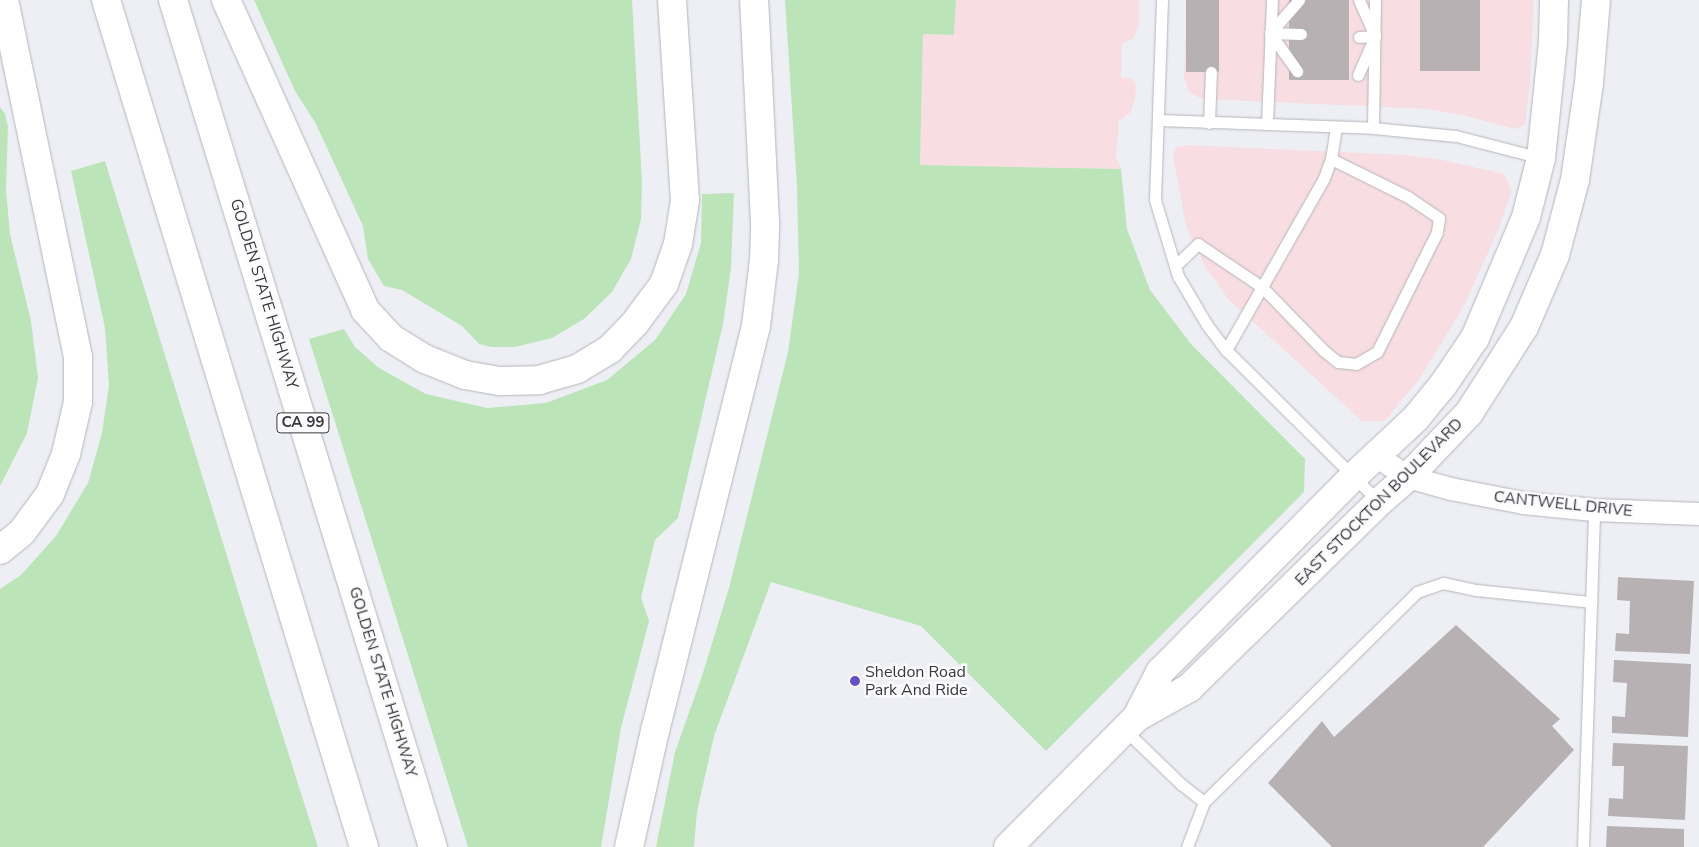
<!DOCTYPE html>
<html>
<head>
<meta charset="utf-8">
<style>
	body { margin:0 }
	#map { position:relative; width:1699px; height:847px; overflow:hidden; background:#eeeff5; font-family:"Nunito Sans",sans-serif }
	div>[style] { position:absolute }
	.commercial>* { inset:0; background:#f8dee2 }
	.green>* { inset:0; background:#bbe5b8 }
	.building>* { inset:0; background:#b7b1b3; transform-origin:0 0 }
	.roads { filter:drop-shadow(0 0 1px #b4b5ba) drop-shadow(0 0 1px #b4b5ba) }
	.lane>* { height:11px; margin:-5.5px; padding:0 5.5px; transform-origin:5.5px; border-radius:5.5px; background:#fff }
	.street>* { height:22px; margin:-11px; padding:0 11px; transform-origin:11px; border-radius:11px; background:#fff }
	.secondary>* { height:28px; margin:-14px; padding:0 14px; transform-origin:14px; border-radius:14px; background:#fff }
	.highway>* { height:28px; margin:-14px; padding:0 14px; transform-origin:14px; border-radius:14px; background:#fff }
	.dots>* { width:14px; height:14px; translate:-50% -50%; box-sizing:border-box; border:2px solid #fcfcff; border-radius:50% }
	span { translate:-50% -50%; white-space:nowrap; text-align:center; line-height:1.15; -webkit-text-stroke:5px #fcfcff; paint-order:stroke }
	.shield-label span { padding:1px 4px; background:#fcfcff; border:1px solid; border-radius:4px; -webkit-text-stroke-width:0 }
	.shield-label { font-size:15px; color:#38383b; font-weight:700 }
	.street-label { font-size:16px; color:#38383b }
	.poi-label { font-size:16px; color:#38383b }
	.left { translate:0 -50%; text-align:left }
</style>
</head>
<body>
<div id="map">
	<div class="commercial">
		<i style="clip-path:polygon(956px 0,1139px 0,1139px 24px,1134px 38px,1122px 44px,1121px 77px,1132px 79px,1136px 84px,1135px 99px,1130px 113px,1119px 121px,1116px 157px,1121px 169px,920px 165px,923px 34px,954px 35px)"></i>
		<i style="clip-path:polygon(1187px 0,1534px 0,1530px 83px,1525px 125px,1515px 129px,1462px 115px,1427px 109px,1202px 99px,1189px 92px,1184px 78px)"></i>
		<i style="clip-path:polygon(1187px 145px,1406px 155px,1443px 160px,1504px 174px,1512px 190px,1499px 228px,1463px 308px,1420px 378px,1385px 421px,1362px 421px,1229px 300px,1205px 267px,1186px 226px,1173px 156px,1176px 147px)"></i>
	</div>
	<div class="green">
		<i style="clip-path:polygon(254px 0,632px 0,642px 182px,641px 219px,631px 259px,612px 292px,584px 319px,552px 338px,515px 347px,491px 347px,479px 344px,462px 326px,402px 290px,384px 286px,368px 259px,363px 226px,316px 124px,295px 91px)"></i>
		<i style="clip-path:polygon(785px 0,956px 0,954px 35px,923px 34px,920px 165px,1121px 169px,1127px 229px,1150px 290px,1191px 344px,1305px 459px,1304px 492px,1046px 751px,921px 626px,771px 582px,714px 736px,697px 812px,694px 847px,656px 847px,675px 752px,702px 676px,729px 588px,788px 352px,799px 273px,797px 187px)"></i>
		<i style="clip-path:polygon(0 107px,5px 114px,8px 126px,6px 190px,10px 234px,31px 321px,38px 378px,27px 433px,0 486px)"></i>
		<i style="clip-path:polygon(105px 161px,269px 692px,318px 847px,0 847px,0 589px,21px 575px,56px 536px,88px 483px,102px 433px,109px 385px,105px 328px,71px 171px)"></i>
		<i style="clip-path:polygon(734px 193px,731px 268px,723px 324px,678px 518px,655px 540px,641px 598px,649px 621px,621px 728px,601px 847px,468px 847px,309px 339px,344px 329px,355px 347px,379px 368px,426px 394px,487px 408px,546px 403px,607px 380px,655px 340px,686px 294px,701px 243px,702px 194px)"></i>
	</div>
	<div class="building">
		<i style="left:1186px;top:0;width:33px;height:72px"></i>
		<i style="left:1289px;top:0;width:60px;height:80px"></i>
		<i style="left:1420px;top:0;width:60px;height:71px"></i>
		<i style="clip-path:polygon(1618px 577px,1694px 581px,1690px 654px,1615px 651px,1616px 633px,1629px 634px,1630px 601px,1617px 600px)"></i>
		<i style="clip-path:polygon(1456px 625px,1560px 719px,1552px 726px,1574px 750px,1483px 847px,1332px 847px,1268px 783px,1322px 721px,1334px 737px)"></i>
		<i style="clip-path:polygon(1614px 660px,1691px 664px,1688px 737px,1612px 733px,1612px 716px,1625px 717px,1627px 683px,1613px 682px)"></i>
		<i style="clip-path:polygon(1613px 743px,1688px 746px,1685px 820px,1608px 816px,1609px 798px,1623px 799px,1624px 766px,1612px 766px)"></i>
		<i style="clip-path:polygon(1607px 826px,1684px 829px,1684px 847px,1606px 847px)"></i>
	</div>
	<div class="roads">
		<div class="lane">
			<i style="left:1162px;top:0;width:200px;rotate:92deg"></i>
			<i style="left:1155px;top:200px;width:79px;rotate:73.2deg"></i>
			<i style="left:1178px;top:276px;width:57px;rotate:59.4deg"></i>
			<i style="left:1207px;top:325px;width:31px;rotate:53deg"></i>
			<i style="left:1226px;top:350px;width:216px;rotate:44.8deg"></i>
			<i style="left:1270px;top:33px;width:47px;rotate:54.6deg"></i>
			<i style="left:1270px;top:33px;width:44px;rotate:-48.7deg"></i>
			<i style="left:1270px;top:33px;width:31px;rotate:2deg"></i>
			<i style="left:1359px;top:37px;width:16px;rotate:-4deg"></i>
			<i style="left:1358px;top:75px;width:43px;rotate:-66.4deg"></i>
			<i style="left:1375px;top:36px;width:39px;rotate:-114deg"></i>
			<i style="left:1159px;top:120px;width:214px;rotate:2.1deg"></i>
			<i style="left:1373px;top:128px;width:83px;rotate:5.5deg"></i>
			<i style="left:1456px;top:136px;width:88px;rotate:14.5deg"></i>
			<i style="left:1209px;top:123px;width:51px;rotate:-87.8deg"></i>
			<i style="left:1267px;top:124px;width:124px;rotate:-87.7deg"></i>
			<i style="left:1373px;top:128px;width:128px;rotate:-89.1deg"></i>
			<i style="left:1175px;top:266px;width:32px;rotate:-44deg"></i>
			<i style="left:1198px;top:244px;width:77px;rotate:33.9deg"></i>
			<i style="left:1262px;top:287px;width:89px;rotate:45.9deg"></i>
			<i style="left:1324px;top:351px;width:18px;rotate:38deg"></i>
			<i style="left:1338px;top:362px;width:18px;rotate:6deg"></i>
			<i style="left:1356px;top:364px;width:24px;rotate:-30deg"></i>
			<i style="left:1377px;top:352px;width:134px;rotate:-63.4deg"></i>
			<i style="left:1437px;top:232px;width:14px;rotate:-82deg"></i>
			<i style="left:1439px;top:218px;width:37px;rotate:-146deg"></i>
			<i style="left:1408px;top:197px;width:86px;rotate:-153.7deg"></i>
			<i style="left:1226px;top:350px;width:198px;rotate:-60.3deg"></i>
			<i style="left:1324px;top:178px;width:20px;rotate:-70deg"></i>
			<i style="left:1331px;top:159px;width:32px;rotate:-81deg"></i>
			<i style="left:1125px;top:730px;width:78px;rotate:44deg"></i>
			<i style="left:1181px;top:784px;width:29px;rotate:38deg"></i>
			<i style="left:1204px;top:802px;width:48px;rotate:110.7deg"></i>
			<i style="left:1204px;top:802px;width:299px;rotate:-44.6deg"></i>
			<i style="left:1417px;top:592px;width:28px;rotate:-19deg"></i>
			<i style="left:1443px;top:583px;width:35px;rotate:12deg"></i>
			<i style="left:1477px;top:590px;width:115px;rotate:6deg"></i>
			<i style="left:1583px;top:847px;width:337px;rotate:-88.1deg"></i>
		</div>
		<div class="street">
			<i style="left:1376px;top:456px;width:38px;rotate:33deg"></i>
			<i style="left:1408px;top:477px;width:45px;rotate:15.6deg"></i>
			<i style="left:1451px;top:489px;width:74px;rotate:10.9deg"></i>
			<i style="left:1524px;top:503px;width:70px;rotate:5.7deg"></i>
			<i style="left:1594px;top:510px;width:105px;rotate:2.2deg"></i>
		</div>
		<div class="secondary">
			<i style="left:1137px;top:717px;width:51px;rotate:-62.9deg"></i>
			<i style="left:1160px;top:672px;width:274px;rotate:-45.3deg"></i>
			<i style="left:1353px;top:477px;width:86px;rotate:-43.1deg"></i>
			<i style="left:1416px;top:418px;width:43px;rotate:-50.7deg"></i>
			<i style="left:1443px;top:385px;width:57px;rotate:-55.8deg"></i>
			<i style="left:1475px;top:338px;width:131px;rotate:-67.1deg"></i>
			<i style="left:1526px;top:217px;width:61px;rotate:-75.7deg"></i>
			<i style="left:1541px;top:158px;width:117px;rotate:-84.1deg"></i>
			<i style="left:1553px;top:42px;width:42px;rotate:-88.6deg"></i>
			<i style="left:1008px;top:847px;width:183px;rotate:-45.2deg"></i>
			<i style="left:1137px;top:717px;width:60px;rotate:-29.1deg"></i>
			<i style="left:1189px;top:688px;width:266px;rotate:-44.4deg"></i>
			<i style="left:1379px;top:502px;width:38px;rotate:-41deg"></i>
			<i style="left:1408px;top:477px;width:88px;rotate:-46.4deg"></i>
			<i style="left:1469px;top:413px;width:102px;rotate:-57.4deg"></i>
			<i style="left:1524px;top:327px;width:78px;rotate:-66.7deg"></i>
			<i style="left:1555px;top:255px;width:78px;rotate:-75.1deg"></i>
			<i style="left:1575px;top:180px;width:98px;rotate:-81.8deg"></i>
			<i style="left:1589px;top:83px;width:83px;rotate:-85.2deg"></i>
		</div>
		<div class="highway">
			<i style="left:106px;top:0;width:885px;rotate:73.06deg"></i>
			<i style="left:173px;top:0;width:886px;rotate:72.94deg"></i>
			<i style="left:226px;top:0;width:340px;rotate:65.8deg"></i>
			<i style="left:365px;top:310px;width:38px;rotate:47deg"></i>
			<i style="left:391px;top:338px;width:40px;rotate:32deg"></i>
			<i style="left:425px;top:359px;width:43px;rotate:21.8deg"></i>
			<i style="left:465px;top:375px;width:36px;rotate:10deg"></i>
			<i style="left:500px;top:381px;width:39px;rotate:-1deg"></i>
			<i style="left:539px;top:380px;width:40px;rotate:-16deg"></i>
			<i style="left:577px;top:369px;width:39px;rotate:-31deg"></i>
			<i style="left:610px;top:349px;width:36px;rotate:-46deg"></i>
			<i style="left:635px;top:323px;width:49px;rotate:-53.4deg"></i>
			<i style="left:664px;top:284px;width:42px;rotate:-70.7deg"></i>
			<i style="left:678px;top:244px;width:44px;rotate:-80.8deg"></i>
			<i style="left:685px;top:201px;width:201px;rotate:-93.7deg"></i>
			<i style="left:0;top:550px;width:28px;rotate:-39deg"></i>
			<i style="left:22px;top:532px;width:47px;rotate:-53.6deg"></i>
			<i style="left:50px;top:494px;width:43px;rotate:-68.2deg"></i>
			<i style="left:66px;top:454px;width:53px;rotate:-77deg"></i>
			<i style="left:78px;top:402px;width:45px;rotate:-90deg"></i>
			<i style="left:78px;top:357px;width:365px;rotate:-101.7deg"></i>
			<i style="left:629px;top:847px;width:119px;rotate:-77.4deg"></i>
			<i style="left:655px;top:731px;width:417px;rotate:-76deg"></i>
			<i style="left:756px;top:326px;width:66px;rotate:-83.1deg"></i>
			<i style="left:764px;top:260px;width:38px;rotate:-88deg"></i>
			<i style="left:765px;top:222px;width:222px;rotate:-92.8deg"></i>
		</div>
	</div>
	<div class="dots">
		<i style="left:855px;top:681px;background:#664ec7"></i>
	</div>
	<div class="shield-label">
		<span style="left:303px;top:423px">CA 99</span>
	</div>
	<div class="street-label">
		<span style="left:264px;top:294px;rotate:73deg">GOLDEN STATE HIGHWAY</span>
		<span style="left:1379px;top:502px;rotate:-45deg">EAST STOCKTON BOULEVARD</span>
		<span style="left:1563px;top:504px;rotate:6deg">CANTWELL DRIVE</span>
		<span style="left:383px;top:682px;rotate:73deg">GOLDEN STATE HIGHWAY</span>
	</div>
	<div class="poi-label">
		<span class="left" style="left:865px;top:681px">Sheldon Road<br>Park And Ride</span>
	</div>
</div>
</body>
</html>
